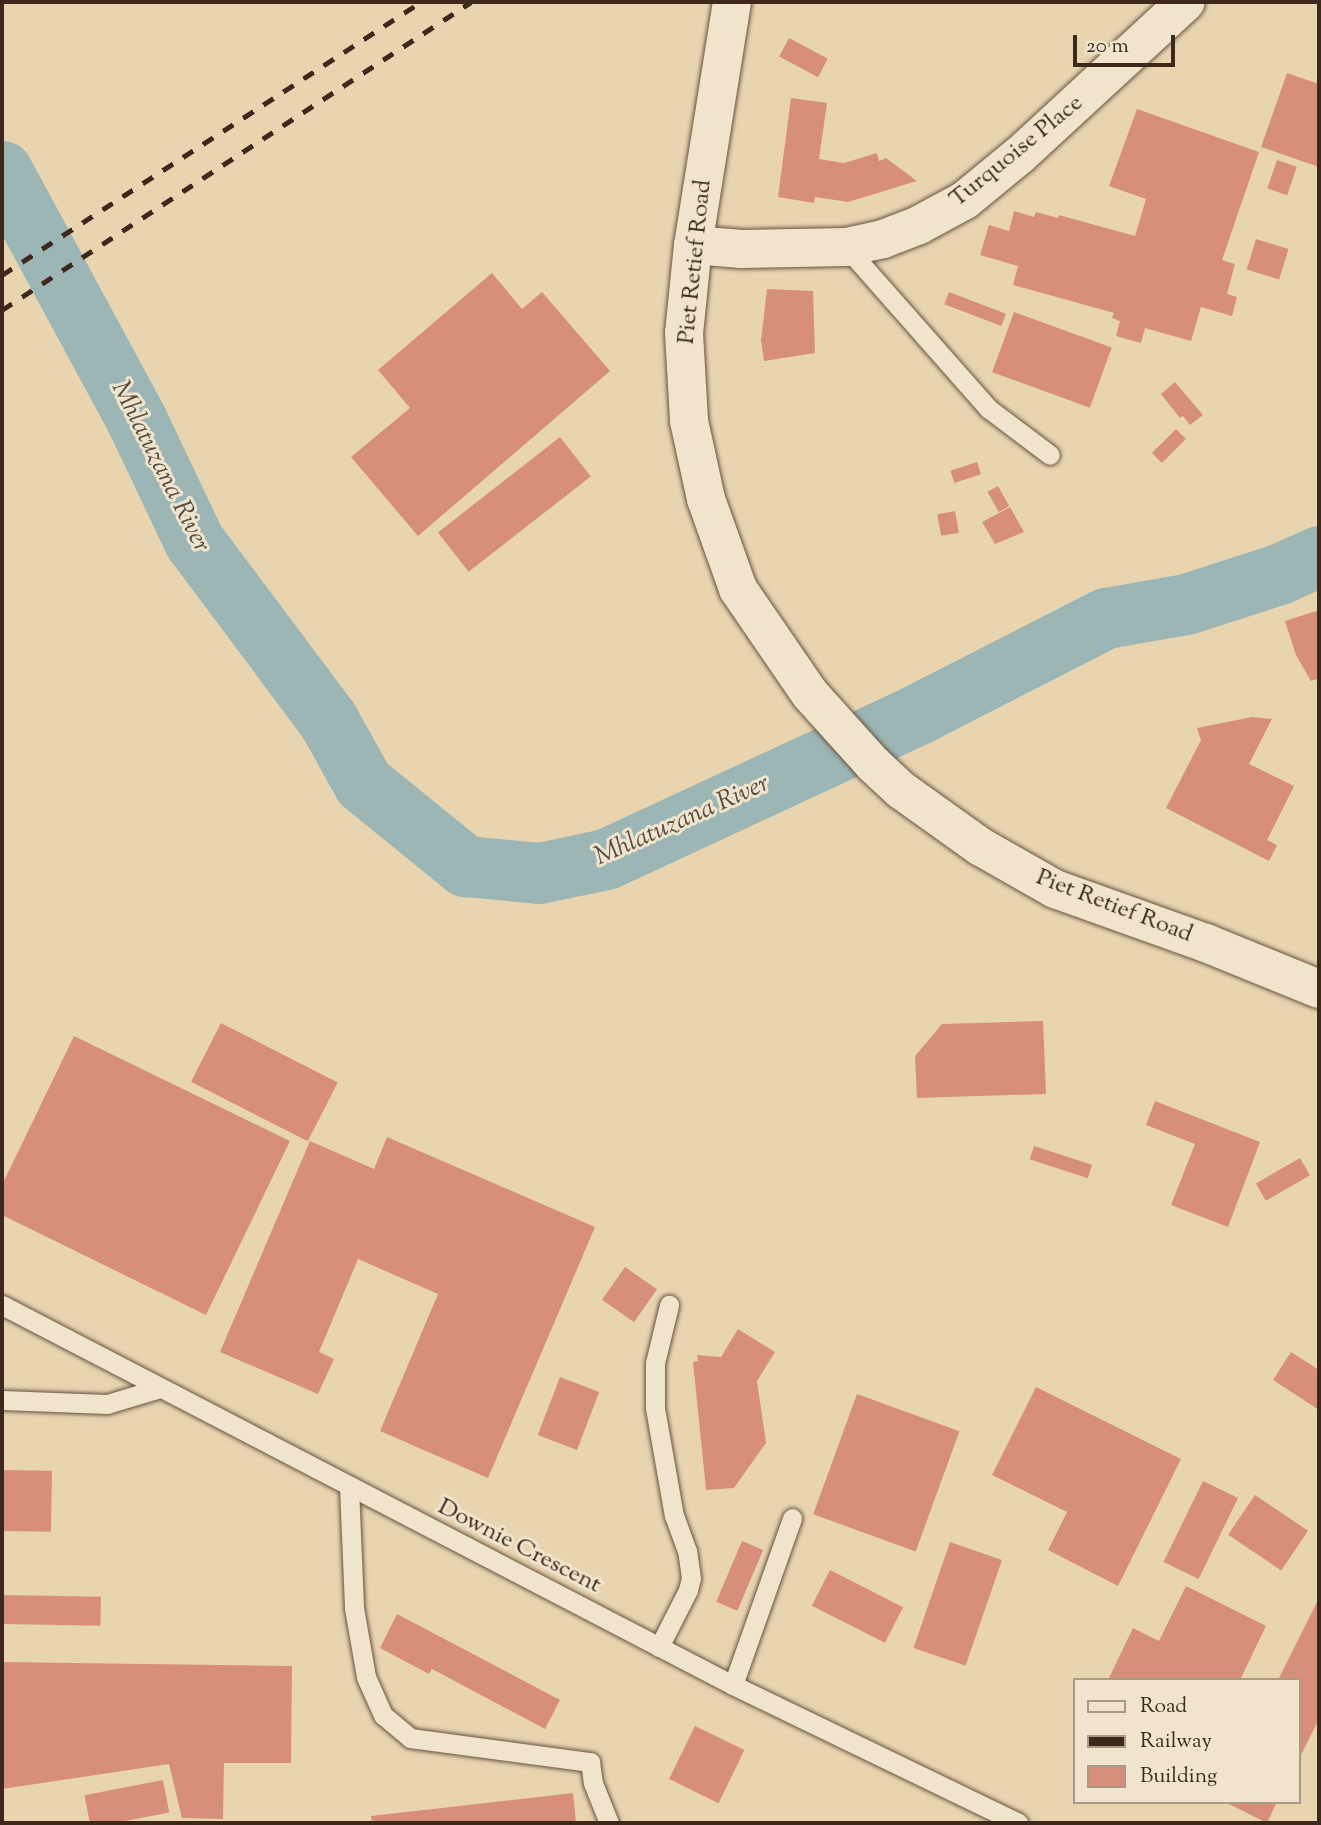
<!DOCTYPE html>
<html>
<head>
<meta charset="utf-8">
<style>
	body { margin:0 }
	#map { position:relative; width:1321px; height:1825px; overflow:hidden; background:#e8d5b0; font-family:"Sorts Mill Goudy",serif }
	div>[style] { position:absolute }
	.river>* { height:61px; margin:-30.5px; padding:0 30.5px; transform-origin:30.5px; border-radius:30.5px; background:#9bb6b5 }
	.building>* { inset:0; background:#d78f7c; transform-origin:0 0 }
	.roads { filter:drop-shadow(0 0 2px #685341) drop-shadow(0 0 2px #685341) }
	.service>* { height:19px; margin:-9.5px; padding:0 9.5px; transform-origin:9.5px; border-radius:9.5px; background:#f0e4cc }
	.minor>* { height:38px; margin:-19px; padding:0 19px; transform-origin:19px; border-radius:19px; background:#f0e4cc }
	.rail>* { height:5px; margin-top:-2.5px; transform-origin:0; background:repeating-linear-gradient(90deg,#3e281c 0 12px,transparent 0 24px) }
	span { translate:-50% -50%; white-space:nowrap; text-align:center; line-height:1.15; -webkit-text-stroke:6px #f0e4cc; paint-order:stroke }
	.street-label { font-size:24px; color:#3e281c }
	.water-label { font-size:26px; color:#554c42; font-style:italic }
	.frame { position:absolute; inset:0; border:4px solid #3e281c; pointer-events:none }
	.legend { position:absolute; left:1073px; top:1678px; width:228px; height:126px; box-sizing:border-box; background:#f0e4cc; border:2px solid #a99986; margin:0; padding:9px 12px; list-style:none; font-size:21px; color:#3e281c }
	.legend li { display:flex; align-items:center; gap:14px; height:35px }
	.legend b { width:35px; border:2px solid #a99986 }
	.scale { position:absolute; left:1073px; top:35px; width:102px; height:32px; box-sizing:border-box; border:4px solid #3e281c; border-top:0; padding-left:9px; font-size:21px; line-height:24px; white-space:nowrap; color:#3e281c; -webkit-text-stroke:5px #f0e4cc; paint-order:stroke }
</style>
</head>
<body>
<div id="map">
	<div class="river">
		<i style="left:2px;top:171px;width:286px;rotate:61.6deg"></i>
		<i style="left:138px;top:423px;width:131px;rotate:64.6deg"></i>
		<i style="left:194px;top:541px;width:224px;rotate:53.2deg"></i>
		<i style="left:328px;top:720px;width:72px;rotate:60.9deg"></i>
		<i style="left:363px;top:783px;width:132px;rotate:39.1deg"></i>
		<i style="left:465px;top:866px;width:74px;rotate:5.4deg"></i>
		<i style="left:539px;top:873px;width:68px;rotate:-11.8deg"></i>
		<i style="left:606px;top:859px;width:344px;rotate:-24.9deg"></i>
		<i style="left:918px;top:714px;width:211px;rotate:-27.1deg"></i>
		<i style="left:1106px;top:618px;width:81px;rotate:-9.9deg"></i>
		<i style="left:1186px;top:604px;width:98px;rotate:-17.9deg"></i>
		<i style="left:1279px;top:574px;width:44px;rotate:-24.2deg"></i>
	</div>
	<div class="building">
		<i style="left:789px;top:38px;width:44px;height:21px;rotate:28deg"></i>
		<i style="clip-path:polygon(1287px 73px,1319px 84px,1319px 167px,1261px 147px)"></i>
		<i style="clip-path:polygon(791px 98px,827px 103px,819px 159px,844px 163px,877px 153px,879px 161px,886px 158px,917px 181px,848px 202px,815px 197px,814px 203px,778px 197px)"></i>
		<i style="clip-path:polygon(1137px 109px,1259px 152px,1222px 260px,1235px 264px,1227px 294px,1237px 297px,1232px 316px,1201px 307px,1191px 341px,1145px 328px,1141px 343px,1116px 336px,1120px 321px,1112px 318px,1114px 313px,1013px 285px,1018px 266px,980px 255px,989px 225px,1009px 231px,1014px 211px,1034px 217px,1036px 212px,1058px 218px,1059px 215px,1135px 236px,1146px 199px,1109px 186px)"></i>
		<i style="left:1277px;top:160px;width:21px;height:30px;rotate:19deg"></i>
		<i style="left:1256px;top:239px;width:34px;height:32px;rotate:17deg"></i>
		<i style="clip-path:polygon(492px 273px,522px 309px,542px 292px,610px 371px,418px 536px,351px 457px,410px 408px,378px 370px)"></i>
		<i style="clip-path:polygon(767px 289px,813px 291px,815px 353px,764px 361px,761px 340px)"></i>
		<i style="left:949px;top:292px;width:61px;height:13px;rotate:21deg"></i>
		<i style="left:1014px;top:312px;width:104px;height:64px;rotate:20deg"></i>
		<i style="clip-path:polygon(1175px 382px,1203px 415px,1190px 425px,1183px 416px,1180px 418px,1161px 394px)"></i>
		<i style="left:1176px;top:429px;width:14px;height:34px;rotate:45deg"></i>
		<i style="left:560px;top:437px;width:50px;height:155px;rotate:52deg"></i>
		<i style="left:977px;top:462px;width:13px;height:28px;rotate:72deg"></i>
		<i style="left:998px;top:486px;width:23px;height:12px;rotate:61deg"></i>
		<i style="clip-path:polygon(1010px 507px,1024px 532px,995px 544px,982px 522px)"></i>
		<i style="left:955px;top:511px;width:22px;height:18px;rotate:80deg"></i>
		<i style="clip-path:polygon(1319px 610px,1319px 678px,1311px 681px,1296px 655px,1285px 621px)"></i>
		<i style="clip-path:polygon(1252px 717px,1272px 719px,1249px 764px,1294px 786px,1267px 840px,1277px 845px,1269px 861px,1166px 808px,1201px 740px,1197px 728px)"></i>
		<i style="clip-path:polygon(1043px 1021px,1046px 1094px,917px 1098px,915px 1056px,942px 1024px)"></i>
		<i style="left:221px;top:1023px;width:131px;height:66px;rotate:27deg"></i>
		<i style="clip-path:polygon(74px 1036px,290px 1141px,206px 1315px,2px 1215px,2px 1185px)"></i>
		<i style="clip-path:polygon(1155px 1101px,1260px 1142px,1228px 1227px,1171px 1205px,1195px 1144px,1146px 1125px)"></i>
		<i style="clip-path:polygon(387px 1137px,595px 1227px,488px 1478px,380px 1431px,438px 1294px,358px 1259px,319px 1352px,334px 1359px,318px 1394px,220px 1352px,310px 1141px,374px 1169px)"></i>
		<i style="left:1034px;top:1146px;width:61px;height:14px;rotate:18deg"></i>
		<i style="left:1300px;top:1158px;width:20px;height:51px;rotate:60deg"></i>
		<i style="left:625px;top:1267px;width:39px;height:40px;rotate:35deg"></i>
		<i style="clip-path:polygon(738px 1329px,775px 1352px,757px 1381px,766px 1443px,734px 1488px,706px 1490px,693px 1362px,698px 1361px,697px 1355px,721px 1357px)"></i>
		<i style="clip-path:polygon(1291px 1352px,1319px 1370px,1319px 1410px,1273px 1380px)"></i>
		<i style="left:560px;top:1377px;width:42px;height:62px;rotate:21deg"></i>
		<i style="clip-path:polygon(1036px 1387px,1181px 1459px,1118px 1586px,1048px 1550px,1067px 1512px,992px 1475px)"></i>
		<i style="left:857px;top:1394px;width:109px;height:128px;rotate:20deg"></i>
		<i style="left:2px;top:1470px;width:50px;height:61px;rotate:1deg"></i>
		<i style="left:1203px;top:1481px;width:39px;height:90px;rotate:26deg"></i>
		<i style="left:1255px;top:1495px;width:64px;height:48px;rotate:34deg"></i>
		<i style="left:742px;top:1541px;width:23px;height:66px;rotate:23deg"></i>
		<i style="left:950px;top:1542px;width:55px;height:112px;rotate:19deg"></i>
		<i style="left:830px;top:1570px;width:82px;height:40px;rotate:27deg"></i>
		<i style="clip-path:polygon(1186px 1586px,1266px 1626px,1240px 1680px,1108px 1680px,1133px 1628px,1159px 1641px)"></i>
		<i style="left:2px;top:1595px;width:99px;height:29px;rotate:1deg"></i>
		<i style="clip-path:polygon(1319px 1598px,1319px 1719px,1298px 1761px,1298px 1680px,1278px 1680px)"></i>
		<i style="clip-path:polygon(397px 1614px,560px 1700px,545px 1729px,432px 1669px,429px 1674px,380px 1648px)"></i>
		<i style="clip-path:polygon(2px 1662px,292px 1666px,291px 1763px,224px 1763px,223px 1819px,182px 1818px,169px 1764px,2px 1789px)"></i>
		<i style="left:695px;top:1726px;width:55px;height:59px;rotate:26deg"></i>
		<i style="left:163px;top:1780px;width:33px;height:80px;rotate:79deg"></i>
		<i style="clip-path:polygon(573px 1793px,576px 1823px,372px 1823px,371px 1816px)"></i>
		<i style="clip-path:polygon(1225px 1802px,1277px 1802px,1267px 1823px)"></i>
	</div>
	<div class="roads">
		<div class="service">
			<i style="left:846px;top:247px;width:216px;rotate:48.6deg"></i>
			<i style="left:989px;top:409px;width:76px;rotate:37deg"></i>
			<i style="left:2px;top:1305px;width:824px;rotate:27.47deg"></i>
			<i style="left:733px;top:1685px;width:317px;rotate:25.8deg"></i>
			<i style="left:2px;top:1400px;width:105px;rotate:2.2deg"></i>
			<i style="left:107px;top:1404px;width:55px;rotate:-16.8deg"></i>
			<i style="left:349px;top:1487px;width:121px;rotate:87.6deg"></i>
			<i style="left:354px;top:1608px;width:70px;rotate:80.1deg"></i>
			<i style="left:366px;top:1677px;width:42px;rotate:65.9deg"></i>
			<i style="left:383px;top:1715px;width:35px;rotate:40deg"></i>
			<i style="left:410px;top:1738px;width:182px;rotate:7.6deg"></i>
			<i style="left:590px;top:1762px;width:21px;rotate:82deg"></i>
			<i style="left:593px;top:1783px;width:43px;rotate:68.2deg"></i>
			<i style="left:659px;top:1647px;width:64px;rotate:-63deg"></i>
			<i style="left:688px;top:1590px;width:12px;rotate:-76deg"></i>
			<i style="left:691px;top:1578px;width:27px;rotate:-98deg"></i>
			<i style="left:687px;top:1551px;width:37px;rotate:-110deg"></i>
			<i style="left:674px;top:1516px;width:110px;rotate:-100deg"></i>
			<i style="left:655px;top:1408px;width:45px;rotate:-90deg"></i>
			<i style="left:655px;top:1363px;width:60px;rotate:-76.4deg"></i>
			<i style="left:733px;top:1685px;width:177px;rotate:-70.5deg"></i>
		</div>
		<div class="minor">
			<i style="left:732px;top:2px;width:246px;rotate:99.1deg"></i>
			<i style="left:693px;top:245px;width:88px;rotate:95.8deg"></i>
			<i style="left:684px;top:333px;width:88px;rotate:86.7deg"></i>
			<i style="left:689px;top:421px;width:80px;rotate:77.7deg"></i>
			<i style="left:706px;top:499px;width:96px;rotate:70.4deg"></i>
			<i style="left:738px;top:589px;width:127px;rotate:55.6deg"></i>
			<i style="left:810px;top:694px;width:94px;rotate:48deg"></i>
			<i style="left:873px;top:764px;width:38px;rotate:43deg"></i>
			<i style="left:901px;top:790px;width:98px;rotate:35.5deg"></i>
			<i style="left:981px;top:847px;width:85px;rotate:29.6deg"></i>
			<i style="left:1055px;top:889px;width:160px;rotate:19.7deg"></i>
			<i style="left:1206px;top:943px;width:122px;rotate:22.2deg"></i>
			<i style="left:693px;top:245px;width:49px;rotate:4.7deg"></i>
			<i style="left:742px;top:249px;width:104px;rotate:-1.1deg"></i>
			<i style="left:846px;top:247px;width:38px;rotate:-12deg"></i>
			<i style="left:883px;top:239px;width:39px;rotate:-21deg"></i>
			<i style="left:919px;top:225px;width:52px;rotate:-28.5deg"></i>
			<i style="left:965px;top:200px;width:72px;rotate:-39.4deg"></i>
			<i style="left:1021px;top:154px;width:224px;rotate:-42.7deg"></i>
		</div>
	</div>
	<div class="rail">
		<i style="left:2px;top:275px;width:499px;rotate:-33.1deg"></i>
		<i style="left:2px;top:310px;width:561px;rotate:-33.29deg"></i>
	</div>
	<div class="street-label">
		<span style="left:1017px;top:152px;rotate:-39deg">Turquoise Place</span>
		<span style="left:696px;top:262px;rotate:-84deg">Piet Retief Road</span>
		<span style="left:1114px;top:907px;rotate:21deg">Piet Retief Road</span>
		<span style="left:519px;top:1547px;rotate:27deg">Downie Crescent</span>
	</div>
	<div class="water-label">
		<span style="left:160px;top:467px;rotate:63deg">Mhlatuzana River</span>
		<span style="left:682px;top:821px;rotate:-24deg">Mhlatuzana River</span>
	</div>
	<div class="frame"></div>
	<ul class="legend">
	<li><b style="height:9px;background:#f0e4cc"></b>Road</li>
	<li><b style="height:9px;background:#3e281c"></b>Railway</li>
	<li><b style="height:19px;background:#d78f7c"></b>Building</li>
	</ul>
	<div class="scale">20 m</div>
</div>
</body>
</html>
